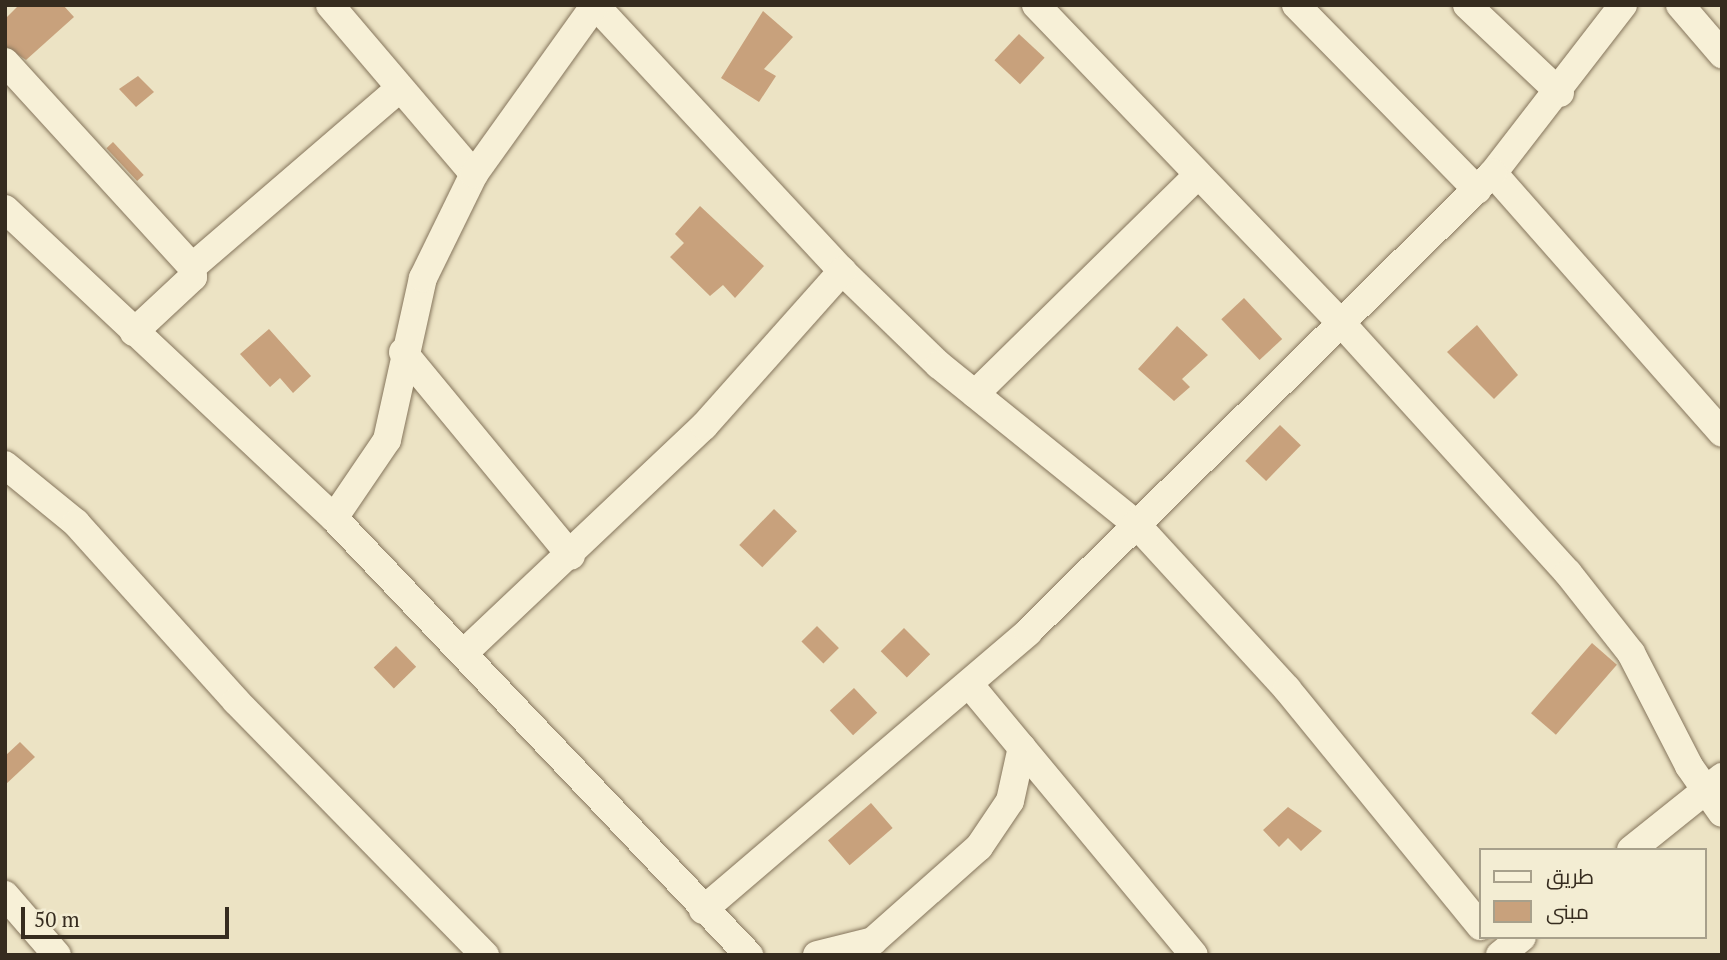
<!DOCTYPE html>
<html>
<head>
<meta charset="utf-8">
<style>
	body { margin:0 }
	#map { position:relative; width:1727px; height:960px; overflow:hidden; background:#ece3c4; font-family:"PT Serif",Cairo,serif }
	div>[style] { position:absolute }
	.building>* { inset:0; background:#c8a17c; transform-origin:0 0 }
	.roads { filter:drop-shadow(0 0 2px #85755c) drop-shadow(0 0 2px #85755c) }
	.street>* { height:28px; margin:-14px; padding:0 14px; transform-origin:14px; border-radius:14px; background:#f7f0d7 }
	span { translate:-50% -50%; white-space:nowrap; text-align:center; line-height:1.15; -webkit-text-stroke:5px #f3edd3; paint-order:stroke }
	.frame { position:absolute; inset:0; border:7px solid #362c1f; pointer-events:none }
	.legend { position:absolute; left:1479px; top:848px; width:228px; height:91px; box-sizing:border-box; background:#f3edd3; border:2px solid #a7a08b; margin:0; padding:9px 12px; list-style:none; font-size:21px; color:#362c1f }
	.legend li { display:flex; align-items:center; gap:14px; height:35px }
	.legend b { width:35px; border:2px solid #a7a08b }
	.scale { position:absolute; left:21px; top:907px; width:208px; height:32px; box-sizing:border-box; border:4px solid #362c1f; border-top:0; padding-left:9px; font-size:21px; line-height:24px; white-space:nowrap; color:#362c1f; -webkit-text-stroke:5px #f3edd3; paint-order:stroke }
</style>
</head>
<body>
<div id="map">
	<div class="building">
		<i style="clip-path:polygon(19px 5px,63px 5px,74px 17px,26px 60px,5px 46px,5px 19px)"></i>
		<i style="clip-path:polygon(763px 11px,793px 37px,764px 69px,776px 76px,759px 102px,721px 78px)"></i>
		<i style="left:1019px;top:34px;width:35px;height:36px;rotate:43deg"></i>
		<i style="clip-path:polygon(138px 76px,154px 92px,136px 107px,119px 89px)"></i>
		<i style="left:113px;top:142px;width:45px;height:9px;rotate:47deg"></i>
		<i style="clip-path:polygon(700px 206px,764px 266px,735px 298px,723px 285px,710px 296px,670px 257px,684px 243px,675px 234px)"></i>
		<i style="left:1244px;top:298px;width:56px;height:31px;rotate:47deg"></i>
		<i style="clip-path:polygon(1477px 325px,1518px 375px,1494px 399px,1447px 352px)"></i>
		<i style="clip-path:polygon(1177px 326px,1208px 355px,1182px 379px,1190px 387px,1174px 401px,1138px 369px)"></i>
		<i style="clip-path:polygon(269px 329px,311px 376px,293px 393px,280px 378px,270px 387px,240px 354px)"></i>
		<i style="left:1280px;top:425px;width:29px;height:50px;rotate:44deg"></i>
		<i style="left:774px;top:509px;width:32px;height:50px;rotate:44deg"></i>
		<i style="left:817px;top:626px;width:31px;height:22px;rotate:45deg"></i>
		<i style="left:904px;top:628px;width:37px;height:33px;rotate:45deg"></i>
		<i style="left:1592px;top:643px;width:33px;height:93px;rotate:41deg"></i>
		<i style="left:396px;top:646px;width:29px;height:31px;rotate:46deg"></i>
		<i style="left:854px;top:688px;width:34px;height:33px;rotate:47deg"></i>
		<i style="clip-path:polygon(20px 742px,35px 757px,5px 785px,5px 756px)"></i>
		<i style="left:871px;top:803px;width:33px;height:57px;rotate:49deg"></i>
		<i style="clip-path:polygon(1288px 807px,1322px 831px,1301px 851px,1288px 838px,1279px 847px,1263px 830px)"></i>
	</div>
	<div class="roads">
		<div class="street">
			<i style="left:330px;top:5px;width:222px;rotate:49.6deg"></i>
			<i style="left:595px;top:5px;width:363px;rotate:47.1deg"></i>
			<i style="left:842px;top:271px;width:135px;rotate:44.1deg"></i>
			<i style="left:939px;top:365px;width:253px;rotate:38.9deg"></i>
			<i style="left:1136px;top:524px;width:224px;rotate:47.5deg"></i>
			<i style="left:1287px;top:689px;width:306px;rotate:50.8deg"></i>
			<i style="left:1036px;top:5px;width:445px;rotate:46.2deg"></i>
			<i style="left:1344px;top:326px;width:333px;rotate:47.8deg"></i>
			<i style="left:1568px;top:573px;width:102px;rotate:51.8deg"></i>
			<i style="left:1631px;top:653px;width:127px;rotate:62.8deg"></i>
			<i style="left:1689px;top:766px;width:57px;rotate:54.9deg"></i>
			<i style="left:1296px;top:5px;width:259px;rotate:45.6deg"></i>
			<i style="left:1467px;top:5px;width:128px;rotate:43.4deg"></i>
			<i style="left:1623px;top:5px;width:212px;rotate:127.7deg"></i>
			<i style="left:1493px;top:173px;width:346px;rotate:48.6deg"></i>
			<i style="left:1680px;top:5px;width:65px;rotate:49.4deg"></i>
			<i style="left:5px;top:62px;width:277px;rotate:47.6deg"></i>
			<i style="left:192px;top:267px;width:10px;rotate:84deg"></i>
			<i style="left:193px;top:277px;width:81px;rotate:137deg"></i>
			<i style="left:5px;top:209px;width:451px;rotate:43.2deg"></i>
			<i style="left:334px;top:518px;width:603px;rotate:46.48deg"></i>
			<i style="left:192px;top:267px;width:274px;rotate:-40.7deg"></i>
			<i style="left:403px;top:352px;width:264px;rotate:50.5deg"></i>
			<i style="left:975px;top:394px;width:311px;rotate:-44.5deg"></i>
			<i style="left:5px;top:465px;width:92px;rotate:39.2deg"></i>
			<i style="left:76px;top:523px;width:239px;rotate:48deg"></i>
			<i style="left:236px;top:701px;width:356px;rotate:45.6deg"></i>
			<i style="left:334px;top:518px;width:94px;rotate:-55.8deg"></i>
			<i style="left:387px;top:440px;width:166px;rotate:-77.5deg"></i>
			<i style="left:423px;top:278px;width:116px;rotate:-63.9deg"></i>
			<i style="left:474px;top:174px;width:208px;rotate:-54.4deg"></i>
			<i style="left:466px;top:651px;width:328px;rotate:-43.4deg"></i>
			<i style="left:704px;top:426px;width:208px;rotate:-48.3deg"></i>
			<i style="left:969px;top:684px;width:352px;rotate:50.3deg"></i>
			<i style="left:1631px;top:850px;width:117px;rotate:-38.7deg"></i>
			<i style="left:5px;top:895px;width:79px;rotate:49.1deg"></i>
			<i style="left:703px;top:910px;width:428px;rotate:-40.5deg"></i>
			<i style="left:1028px;top:632px;width:653px;rotate:-44.63deg"></i>
			<i style="left:817px;top:955px;width:58px;rotate:-14deg"></i>
			<i style="left:873px;top:941px;width:142px;rotate:-41.6deg"></i>
			<i style="left:979px;top:847px;width:55px;rotate:-56deg"></i>
			<i style="left:1010px;top:801px;width:55px;rotate:-77.5deg"></i>
			<i style="left:1500px;top:955px;width:28px;rotate:-39deg"></i>
		</div>
	</div>
	<div class="frame"></div>
	<ul class="legend">
	<li><b style="height:9px;background:#f7f0d7"></b>طريق</li>
	<li><b style="height:19px;background:#c8a17c"></b>مبنى</li>
	</ul>
	<div class="scale">50 m</div>
</div>
</body>
</html>
